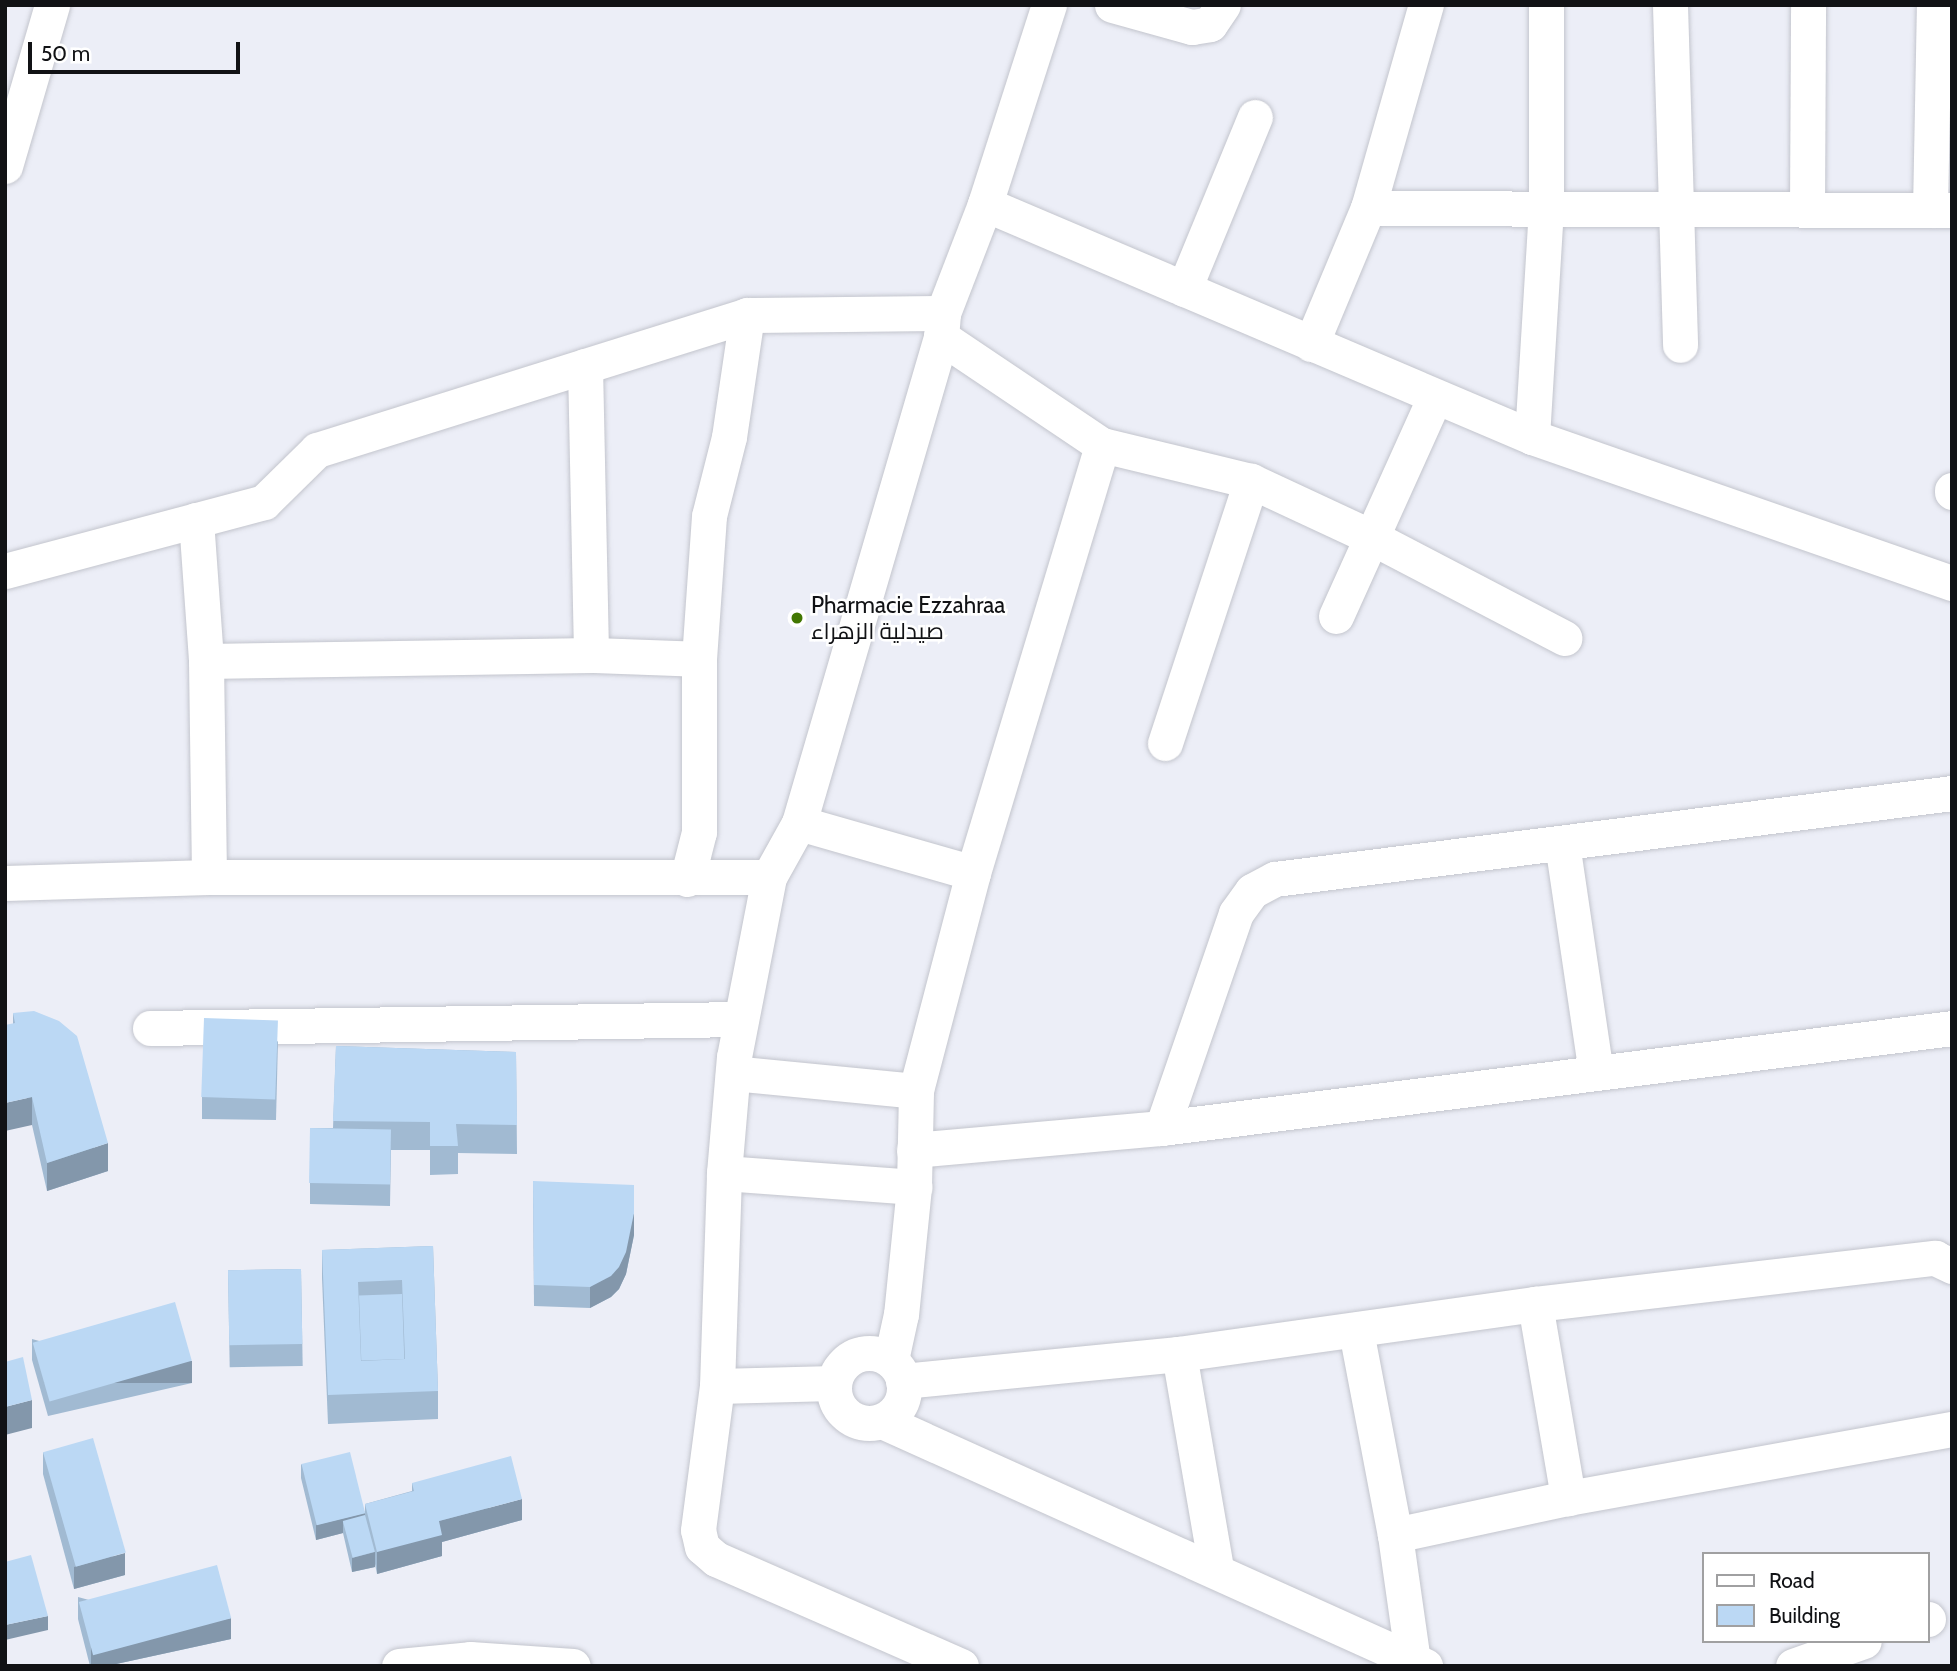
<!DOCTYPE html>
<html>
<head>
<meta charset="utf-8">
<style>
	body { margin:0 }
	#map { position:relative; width:1957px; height:1671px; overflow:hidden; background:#eceef7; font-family:Cabin,Cairo,sans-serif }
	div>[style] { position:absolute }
	.roads { filter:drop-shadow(0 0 2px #c3c5cd) drop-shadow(0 0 2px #c3c5cd) }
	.minor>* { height:35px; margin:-17.5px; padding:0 17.5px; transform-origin:17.5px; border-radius:17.5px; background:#fff }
	.minor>.ring { margin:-17.5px; padding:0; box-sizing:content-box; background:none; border:35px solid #fff; border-radius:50% }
	.wall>* { inset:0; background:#a1bad2; transform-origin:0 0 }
	.shaded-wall>* { inset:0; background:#8397ab; transform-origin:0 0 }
	.building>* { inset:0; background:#bbd8f4; transform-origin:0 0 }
	.dots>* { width:19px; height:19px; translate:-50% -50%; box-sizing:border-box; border:4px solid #fff; border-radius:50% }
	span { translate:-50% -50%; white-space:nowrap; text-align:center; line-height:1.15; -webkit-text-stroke:5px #fff; paint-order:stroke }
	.poi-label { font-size:23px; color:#111215 }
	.left { translate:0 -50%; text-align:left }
	.frame { position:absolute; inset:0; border:7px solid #111215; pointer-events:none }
	.legend { position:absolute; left:1702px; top:1552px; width:228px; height:91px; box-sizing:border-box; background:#fff; border:2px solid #a0a0a1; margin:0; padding:9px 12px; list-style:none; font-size:21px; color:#111215 }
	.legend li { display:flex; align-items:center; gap:14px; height:35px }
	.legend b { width:35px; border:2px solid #a0a0a1 }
	.scale { position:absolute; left:28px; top:42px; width:212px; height:32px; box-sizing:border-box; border:4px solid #111215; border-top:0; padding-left:9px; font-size:21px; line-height:24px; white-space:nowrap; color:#111215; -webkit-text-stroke:5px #fff; paint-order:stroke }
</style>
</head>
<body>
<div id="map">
	<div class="roads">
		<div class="minor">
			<i style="left:1112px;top:5px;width:83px;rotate:15.4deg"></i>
			<i style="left:1192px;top:27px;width:18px;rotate:-9deg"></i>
			<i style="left:1210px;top:24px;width:23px;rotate:-56deg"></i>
			<i style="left:1670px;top:5px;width:340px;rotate:88.3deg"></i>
			<i style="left:5px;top:166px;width:168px;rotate:-73.7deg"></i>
			<i style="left:985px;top:204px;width:595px;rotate:23.07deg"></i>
			<i style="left:1532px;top:437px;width:445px;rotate:19.2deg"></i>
			<i style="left:1368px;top:208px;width:584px;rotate:0.2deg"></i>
			<i style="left:1807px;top:210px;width:205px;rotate:-89.7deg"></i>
			<i style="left:1930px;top:210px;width:205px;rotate:-88.9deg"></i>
			<i style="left:1184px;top:289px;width:186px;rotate:-67.6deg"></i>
			<i style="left:941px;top:337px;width:194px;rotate:33.9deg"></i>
			<i style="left:1102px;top:445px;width:153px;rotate:13.6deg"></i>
			<i style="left:1251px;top:481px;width:135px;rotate:25deg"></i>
			<i style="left:1373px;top:538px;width:216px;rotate:27.6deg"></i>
			<i style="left:1311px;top:344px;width:147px;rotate:-67.3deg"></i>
			<i style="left:1368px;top:208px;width:211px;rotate:-74.1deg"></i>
			<i style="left:585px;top:366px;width:289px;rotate:88.8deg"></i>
			<i style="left:591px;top:655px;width:108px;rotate:2.1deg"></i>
			<i style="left:1532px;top:437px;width:227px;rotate:-86.5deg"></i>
			<i style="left:1546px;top:210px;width:205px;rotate:-90deg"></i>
			<i style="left:1952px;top:492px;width:2px;rotate:-90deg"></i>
			<i style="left:196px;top:520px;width:141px;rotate:85.9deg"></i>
			<i style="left:206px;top:661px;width:216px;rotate:89.2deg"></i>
			<i style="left:5px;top:571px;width:268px;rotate:-14.9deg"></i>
			<i style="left:264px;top:502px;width:74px;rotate:-44.5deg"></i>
			<i style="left:317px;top:450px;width:451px;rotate:-17.4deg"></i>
			<i style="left:747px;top:315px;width:196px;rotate:-0.6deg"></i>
			<i style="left:1336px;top:616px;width:240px;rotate:-65.7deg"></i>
			<i style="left:206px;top:661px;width:385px;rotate:-0.9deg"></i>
			<i style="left:1165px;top:743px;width:276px;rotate:-71.8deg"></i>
			<i style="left:799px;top:823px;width:181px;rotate:16deg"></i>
			<i style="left:973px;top:873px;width:225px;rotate:104.7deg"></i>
			<i style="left:916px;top:1091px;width:96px;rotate:91.2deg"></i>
			<i style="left:914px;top:1187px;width:128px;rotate:95.8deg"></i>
			<i style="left:901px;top:1314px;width:47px;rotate:102.3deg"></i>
			<i style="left:1562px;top:843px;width:232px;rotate:81.6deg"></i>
			<i style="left:973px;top:873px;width:447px;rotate:-73.2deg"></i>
			<i style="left:687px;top:879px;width:49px;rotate:-75.7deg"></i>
			<i style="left:699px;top:832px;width:173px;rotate:-90deg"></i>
			<i style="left:699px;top:659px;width:143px;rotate:-86deg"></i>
			<i style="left:709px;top:516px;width:81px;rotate:-75.8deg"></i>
			<i style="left:729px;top:437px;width:123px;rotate:-81.6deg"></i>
			<i style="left:5px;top:883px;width:204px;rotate:-1.7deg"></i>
			<i style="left:209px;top:877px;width:560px"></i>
			<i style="left:150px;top:1028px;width:590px;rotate:-0.87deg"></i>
			<i style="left:733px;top:1073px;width:184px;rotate:5.6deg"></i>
			<i style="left:1162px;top:1128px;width:227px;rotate:-71deg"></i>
			<i style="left:1236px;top:913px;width:27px;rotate:-54deg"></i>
			<i style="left:1252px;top:891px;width:26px;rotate:-28deg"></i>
			<i style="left:1275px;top:879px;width:682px;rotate:-7.24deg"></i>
			<i style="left:914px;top:1150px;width:249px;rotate:-5.1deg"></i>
			<i style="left:1162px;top:1128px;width:796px;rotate:-7.21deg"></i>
			<i style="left:724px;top:1173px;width:191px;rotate:4.2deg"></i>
			<i style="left:1535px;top:1304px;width:197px;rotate:80.3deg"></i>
			<i style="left:1356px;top:1331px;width:208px;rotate:79.2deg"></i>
			<i style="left:1395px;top:1535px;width:127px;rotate:81.9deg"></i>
			<i style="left:1413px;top:1661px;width:5px;rotate:112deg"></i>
			<i class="ring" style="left:834px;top:1353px;width:35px;height:35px"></i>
			<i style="left:1179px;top:1354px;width:218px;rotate:80.2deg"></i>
			<i style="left:903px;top:1381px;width:277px;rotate:-5.6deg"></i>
			<i style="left:1179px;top:1354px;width:359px;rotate:-8deg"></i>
			<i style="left:1535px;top:1304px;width:403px;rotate:-6.6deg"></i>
			<i style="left:1935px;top:1258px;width:19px;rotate:25deg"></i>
			<i style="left:717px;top:1386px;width:117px;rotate:-1.5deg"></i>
			<i style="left:882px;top:1421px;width:596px;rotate:24.28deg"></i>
			<i style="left:1395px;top:1535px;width:177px;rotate:-12.1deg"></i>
			<i style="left:1568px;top:1498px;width:390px;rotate:-10.2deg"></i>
			<i style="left:1927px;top:1619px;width:1px"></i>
			<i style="left:399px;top:1666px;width:71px;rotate:-5.6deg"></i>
			<i style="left:470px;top:1659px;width:103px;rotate:3.9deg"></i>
			<i style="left:961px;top:1666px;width:267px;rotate:-156.4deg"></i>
			<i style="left:716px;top:1559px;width:18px;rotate:-139deg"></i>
			<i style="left:702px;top:1547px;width:17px;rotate:-103deg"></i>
			<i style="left:698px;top:1530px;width:145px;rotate:-82.5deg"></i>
			<i style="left:717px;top:1386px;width:213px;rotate:-88.1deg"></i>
			<i style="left:724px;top:1173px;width:116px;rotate:-85.1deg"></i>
			<i style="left:734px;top:1057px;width:183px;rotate:-79deg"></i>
			<i style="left:769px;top:877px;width:62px;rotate:-60.9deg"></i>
			<i style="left:799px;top:823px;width:506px;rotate:-73.71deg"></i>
			<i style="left:941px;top:337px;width:24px;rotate:-85deg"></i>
			<i style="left:943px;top:313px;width:117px;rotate:-68.9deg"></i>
			<i style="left:985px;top:204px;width:209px;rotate:-72.2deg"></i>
			<i style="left:1793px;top:1666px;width:75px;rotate:-19.4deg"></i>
		</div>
	</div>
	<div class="wall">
		<i style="clip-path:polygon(13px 1013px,108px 1171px,47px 1191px,32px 1125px,13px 1024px)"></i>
		<i style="clip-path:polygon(278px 1041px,276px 1120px,202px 1119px,202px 1097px)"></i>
		<i style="clip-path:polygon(336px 1046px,516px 1052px,517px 1154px,458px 1153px,458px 1174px,430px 1175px,430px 1150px,391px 1150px,390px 1206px,310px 1204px,310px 1128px,333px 1128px)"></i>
		<i style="clip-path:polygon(533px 1181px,634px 1235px,626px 1274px,619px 1289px,611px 1297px,590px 1308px,534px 1306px)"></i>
		<i style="clip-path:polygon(433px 1246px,438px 1391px,438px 1419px,328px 1424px,322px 1278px,322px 1250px)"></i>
		<i style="left:301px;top:1269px;width:97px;height:73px;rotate:89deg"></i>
		<i style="clip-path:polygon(32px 1339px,192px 1383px,48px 1416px,32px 1360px)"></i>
		<i style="clip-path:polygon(43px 1452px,125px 1575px,74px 1589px,43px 1474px)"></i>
		<i style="clip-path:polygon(301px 1464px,365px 1512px,365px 1504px,412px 1491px,412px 1483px,522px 1520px,442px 1542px,442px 1556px,377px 1574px,375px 1564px,375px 1567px,352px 1572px,343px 1533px,316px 1540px,301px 1478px)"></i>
		<i style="clip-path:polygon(78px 1597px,231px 1639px,107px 1666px,90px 1666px,78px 1619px)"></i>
	</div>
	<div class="shaded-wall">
		<i style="clip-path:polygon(32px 1097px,32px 1125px,5px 1131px,5px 1103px)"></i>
		<i style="clip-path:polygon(108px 1143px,108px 1171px,47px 1191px,47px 1163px)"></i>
		<i style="clip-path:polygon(634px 1213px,634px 1235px,626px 1274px,619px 1289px,611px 1297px,590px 1308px,590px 1287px)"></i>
		<i style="left:192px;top:1361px;width:22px;height:148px;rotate:90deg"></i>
		<i style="clip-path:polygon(32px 1400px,32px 1428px,5px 1435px,5px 1407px)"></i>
		<i style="clip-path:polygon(522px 1499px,522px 1520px,442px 1542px,442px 1556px,377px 1574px,377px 1552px,439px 1521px)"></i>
		<i style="clip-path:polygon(365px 1513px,365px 1527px,343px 1521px,343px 1533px,316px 1540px,316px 1525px)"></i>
		<i style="clip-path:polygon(375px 1552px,375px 1567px,352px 1572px,352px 1558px)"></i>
		<i style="clip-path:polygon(125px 1553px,125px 1575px,74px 1589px,74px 1567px)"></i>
		<i style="clip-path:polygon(48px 1616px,48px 1630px,5px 1640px,5px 1625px)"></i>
		<i style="clip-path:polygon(231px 1618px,231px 1639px,107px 1666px,91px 1666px,91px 1648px)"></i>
	</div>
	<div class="building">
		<i style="clip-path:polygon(34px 1011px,59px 1021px,77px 1036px,108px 1143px,47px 1163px,32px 1097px,5px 1103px,5px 1025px,15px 1023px,13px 1013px)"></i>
		<i style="left:204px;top:1018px;width:74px;height:79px;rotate:2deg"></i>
		<i style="clip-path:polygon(336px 1046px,516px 1052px,517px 1125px,456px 1124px,458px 1146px,430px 1146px,430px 1122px,333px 1121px)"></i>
		<i style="left:310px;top:1128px;width:81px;height:55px;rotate:1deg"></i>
		<i style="clip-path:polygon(533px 1181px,634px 1185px,634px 1213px,626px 1252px,619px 1267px,611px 1276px,590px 1287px,534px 1285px)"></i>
		<i style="clip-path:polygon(evenodd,433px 1246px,438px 1391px,328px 1395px,322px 1250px,433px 1246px,402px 1280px,405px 1359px,361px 1361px,358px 1282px,402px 1280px)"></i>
		<i style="left:301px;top:1269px;width:75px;height:73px;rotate:89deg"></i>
		<i style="left:402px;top:1294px;width:65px;height:43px;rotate:88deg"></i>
		<i style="left:175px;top:1302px;width:61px;height:148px;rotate:74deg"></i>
		<i style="clip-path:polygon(23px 1357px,32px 1400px,5px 1407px,5px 1362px)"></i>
		<i style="left:93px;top:1438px;width:119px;height:52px;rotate:74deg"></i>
		<i style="left:350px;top:1452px;width:63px;height:50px;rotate:76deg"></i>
		<i style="clip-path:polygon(511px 1456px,522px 1499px,439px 1521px,442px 1535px,377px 1552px,365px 1504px,414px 1491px,412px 1483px)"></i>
		<i style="left:365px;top:1515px;width:38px;height:23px;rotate:75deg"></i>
		<i style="clip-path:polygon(31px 1555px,48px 1616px,5px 1625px,5px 1562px)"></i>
		<i style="left:217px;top:1565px;width:55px;height:143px;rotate:75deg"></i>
	</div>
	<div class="dots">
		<i style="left:797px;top:618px;background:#427702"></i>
	</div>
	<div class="poi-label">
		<span class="left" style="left:811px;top:618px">Pharmacie Ezzahraa<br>صيدلية الزهراء</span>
	</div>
	<div class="frame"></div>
	<ul class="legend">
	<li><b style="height:9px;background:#fff"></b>Road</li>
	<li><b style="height:19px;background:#bbd8f4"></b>Building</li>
	</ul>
	<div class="scale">50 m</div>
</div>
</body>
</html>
